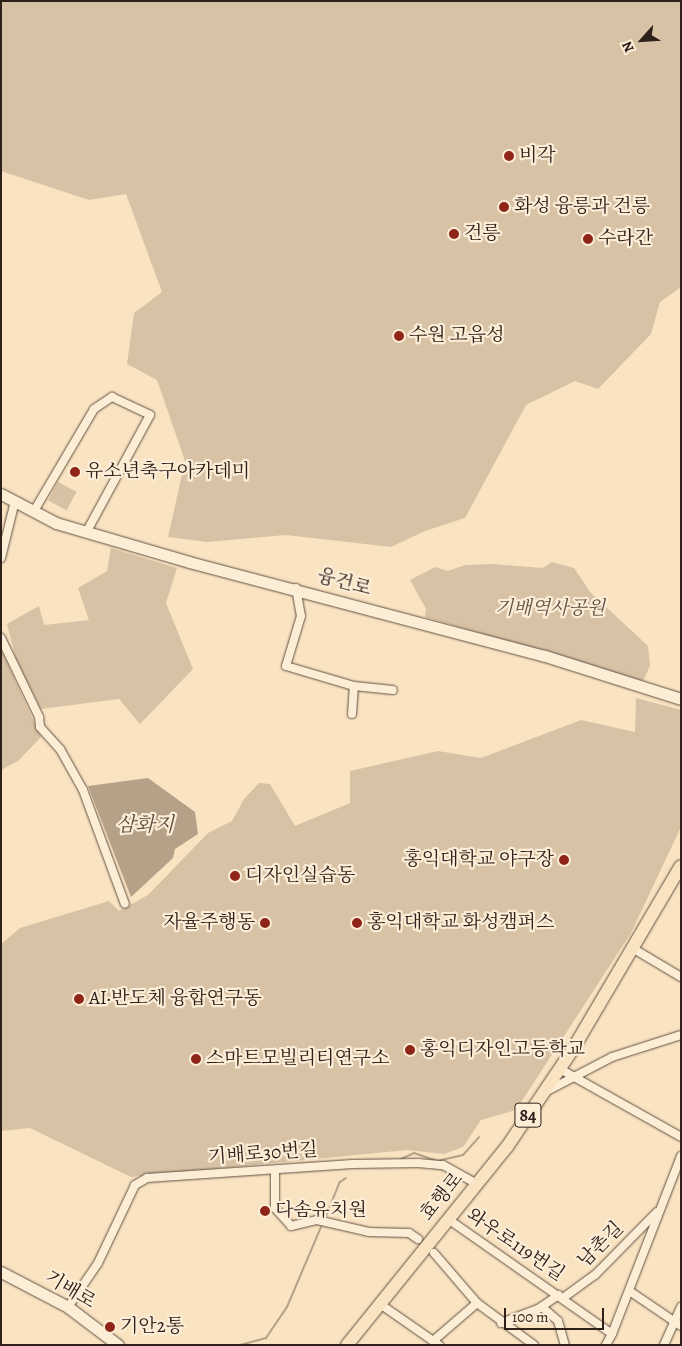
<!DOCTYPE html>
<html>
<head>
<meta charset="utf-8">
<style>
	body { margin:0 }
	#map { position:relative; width:682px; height:1346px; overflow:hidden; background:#fae3c1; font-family:Alegreya,"Noto Serif KR",serif }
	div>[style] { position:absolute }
	.green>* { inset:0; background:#d7c2a5; transform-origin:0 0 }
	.water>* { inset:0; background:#b5a188 }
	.stream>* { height:2px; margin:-1px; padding:0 1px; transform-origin:1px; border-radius:1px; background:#b5a188 }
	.roads { filter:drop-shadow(0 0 1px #615144) drop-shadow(0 0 1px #615144) }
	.street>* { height:8px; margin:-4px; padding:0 4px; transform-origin:4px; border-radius:4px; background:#fcedd7 }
	.secondary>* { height:11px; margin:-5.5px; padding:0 5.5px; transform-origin:5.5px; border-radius:5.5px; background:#fcedd7 }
	.primary>* { height:12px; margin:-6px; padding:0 6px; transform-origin:6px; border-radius:6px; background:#fae3c1 }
	.dots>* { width:14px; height:14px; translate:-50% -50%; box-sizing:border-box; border:2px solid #fcedd7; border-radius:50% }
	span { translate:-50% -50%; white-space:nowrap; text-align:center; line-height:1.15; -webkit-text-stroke:4.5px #fcedd7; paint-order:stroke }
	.shield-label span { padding:1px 4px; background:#fcedd7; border:1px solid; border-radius:4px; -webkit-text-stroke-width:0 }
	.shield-label { font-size:18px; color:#2e201a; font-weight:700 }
	.poi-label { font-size:19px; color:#2e201a }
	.left { translate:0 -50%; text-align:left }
	.right { translate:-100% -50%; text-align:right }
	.street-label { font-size:19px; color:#2e201a }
	.park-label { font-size:19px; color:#615144; font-style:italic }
	.water-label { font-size:20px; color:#5d4d40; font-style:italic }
	.frame { position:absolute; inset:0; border:2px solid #2e201a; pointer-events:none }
	.north { position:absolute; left:617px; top:15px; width:50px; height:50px; -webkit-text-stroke:4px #fcedd7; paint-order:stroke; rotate:244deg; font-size:14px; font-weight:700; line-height:20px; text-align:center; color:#2e201a }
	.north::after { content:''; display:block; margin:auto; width:18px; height:22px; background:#2e201a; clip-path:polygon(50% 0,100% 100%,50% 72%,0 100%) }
	.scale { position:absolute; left:504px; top:1308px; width:100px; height:22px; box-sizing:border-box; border:2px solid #2e201a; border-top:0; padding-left:6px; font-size:15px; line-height:18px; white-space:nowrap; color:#2e201a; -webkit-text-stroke:4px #fcedd7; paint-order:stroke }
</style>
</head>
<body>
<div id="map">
	<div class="green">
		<i style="clip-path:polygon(1px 1px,681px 1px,681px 287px,660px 302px,651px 334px,598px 389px,575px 381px,526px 405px,465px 518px,425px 531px,391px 547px,286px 535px,207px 542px,168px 537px,185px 461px,157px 380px,127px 364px,134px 313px,162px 292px,126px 194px,89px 200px,1px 171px)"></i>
		<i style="left:58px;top:482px;width:21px;height:21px;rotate:28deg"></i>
		<i style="clip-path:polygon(111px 548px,177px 568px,166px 603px,193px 669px,140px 724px,119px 699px,41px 709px,16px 659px,7px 624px,39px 606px,44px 625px,89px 620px,78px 588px,107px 571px)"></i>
		<i style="clip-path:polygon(552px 562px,574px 568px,591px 593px,648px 646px,650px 666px,643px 681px,425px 617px,426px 609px,410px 580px,435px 567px,448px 571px,465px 565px,492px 564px,543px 568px)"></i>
		<i style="clip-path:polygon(1px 649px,41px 737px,18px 761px,1px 770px)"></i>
		<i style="clip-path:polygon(636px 698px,681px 710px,681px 827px,631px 933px,516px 1110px,481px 1120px,463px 1147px,444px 1154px,407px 1150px,131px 1177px,30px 1128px,1px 1131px,1px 944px,20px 928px,109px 901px,119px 911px,148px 895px,208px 833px,232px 821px,244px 799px,259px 783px,270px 784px,295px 826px,350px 803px,350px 771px,438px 751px,481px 758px,581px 720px,635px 732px)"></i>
	</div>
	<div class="water">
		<i style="clip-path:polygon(148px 778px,195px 812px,198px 834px,175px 849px,173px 858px,131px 897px,88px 786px)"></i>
	</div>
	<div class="stream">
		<i style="left:401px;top:1159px;width:14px;rotate:-25deg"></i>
		<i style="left:414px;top:1153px;width:24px;rotate:19deg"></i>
		<i style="left:437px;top:1161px;width:27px;rotate:-13deg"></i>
		<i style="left:463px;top:1155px;width:24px;rotate:-48deg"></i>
		<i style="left:326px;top:1216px;width:37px;rotate:-68deg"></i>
		<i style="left:340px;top:1182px;width:7px;rotate:-34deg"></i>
		<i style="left:240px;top:1345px;width:27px;rotate:-15deg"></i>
		<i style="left:266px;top:1338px;width:37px;rotate:-56deg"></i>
		<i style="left:287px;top:1307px;width:87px;rotate:-67deg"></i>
	</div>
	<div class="roads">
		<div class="street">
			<i style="left:34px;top:511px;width:118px;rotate:-59.5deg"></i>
			<i style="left:94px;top:409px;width:22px;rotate:-34deg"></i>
			<i style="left:112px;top:397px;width:42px;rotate:25.3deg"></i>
			<i style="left:150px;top:415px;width:132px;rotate:118.5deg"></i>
			<i style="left:1px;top:558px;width:59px;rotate:-76.2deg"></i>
			<i style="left:296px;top:588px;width:28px;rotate:80deg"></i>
			<i style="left:301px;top:616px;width:52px;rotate:106.7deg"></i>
			<i style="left:286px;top:666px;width:71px;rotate:16.4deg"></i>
			<i style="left:354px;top:686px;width:39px;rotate:6deg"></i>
			<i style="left:1px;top:638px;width:88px;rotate:64.3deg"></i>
			<i style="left:39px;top:717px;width:10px;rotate:84deg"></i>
			<i style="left:40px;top:727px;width:30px;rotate:48deg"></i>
			<i style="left:60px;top:749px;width:47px;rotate:60.7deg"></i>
			<i style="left:83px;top:790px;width:121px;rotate:69.8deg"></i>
			<i style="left:352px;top:714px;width:28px;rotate:-86deg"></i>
			<i style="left:634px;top:949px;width:55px;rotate:30.8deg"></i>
			<i style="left:560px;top:1069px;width:139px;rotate:29.3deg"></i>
			<i style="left:547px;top:1091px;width:73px;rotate:-27.6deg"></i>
			<i style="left:612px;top:1057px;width:72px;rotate:-17.7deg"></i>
			<i style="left:275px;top:1170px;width:38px;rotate:90deg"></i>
			<i style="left:275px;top:1208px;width:24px;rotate:48deg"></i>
			<i style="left:291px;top:1226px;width:27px;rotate:-13deg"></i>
			<i style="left:317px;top:1220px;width:53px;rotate:13deg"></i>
			<i style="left:369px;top:1232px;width:40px;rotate:1.4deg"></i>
			<i style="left:409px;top:1233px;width:11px;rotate:34deg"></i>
			<i style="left:448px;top:1219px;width:200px;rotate:35deg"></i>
			<i style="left:612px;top:1334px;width:13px;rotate:119deg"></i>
			<i style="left:434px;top:1253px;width:66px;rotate:49.3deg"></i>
			<i style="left:477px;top:1303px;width:71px;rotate:36.4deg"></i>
			<i style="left:631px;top:1292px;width:60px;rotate:34.2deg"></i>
			<i style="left:563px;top:1298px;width:39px;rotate:-36deg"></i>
			<i style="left:595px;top:1275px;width:88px;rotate:-45.5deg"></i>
			<i style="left:380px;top:1304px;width:72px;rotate:34.8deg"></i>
			<i style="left:68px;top:1307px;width:53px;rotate:-55.7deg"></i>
			<i style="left:98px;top:1263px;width:86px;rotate:-64.6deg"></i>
			<i style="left:135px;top:1185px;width:14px;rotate:-30deg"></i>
			<i style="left:147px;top:1178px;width:206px;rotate:-3.9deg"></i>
			<i style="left:353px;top:1164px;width:65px;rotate:-0.9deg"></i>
			<i style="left:418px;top:1163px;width:25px;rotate:5deg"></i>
			<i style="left:443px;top:1165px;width:39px;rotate:29deg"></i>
			<i style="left:542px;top:1307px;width:21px;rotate:41deg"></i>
			<i style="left:558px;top:1321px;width:25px;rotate:74deg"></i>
			<i style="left:501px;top:1323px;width:40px;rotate:-21deg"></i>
			<i style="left:538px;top:1309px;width:25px;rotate:-34deg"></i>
			<i style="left:612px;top:1334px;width:191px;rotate:-68.8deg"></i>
			<i style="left:433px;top:1341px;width:58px;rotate:-40.8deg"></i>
			<i style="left:664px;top:1345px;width:42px;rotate:-65.9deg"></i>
		</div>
		<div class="secondary">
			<i style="left:1px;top:494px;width:62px;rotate:27.8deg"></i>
			<i style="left:56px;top:523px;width:139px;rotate:16.3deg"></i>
			<i style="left:189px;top:562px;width:368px;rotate:14.8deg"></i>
			<i style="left:545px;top:656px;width:143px;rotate:17.5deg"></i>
			<i style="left:1px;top:1272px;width:76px;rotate:27.6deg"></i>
			<i style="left:68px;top:1307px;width:63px;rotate:37.2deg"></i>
		</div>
		<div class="primary">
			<i style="left:347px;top:1345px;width:255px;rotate:-51.1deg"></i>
			<i style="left:507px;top:1147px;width:118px;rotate:-56deg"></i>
			<i style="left:573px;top:1049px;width:212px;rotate:-59.5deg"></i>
		</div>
	</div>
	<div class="dots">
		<i style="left:509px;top:156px;background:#8f2418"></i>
		<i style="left:504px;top:207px;background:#8f2418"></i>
		<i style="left:454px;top:234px;background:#8f2418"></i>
		<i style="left:588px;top:239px;background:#8f2418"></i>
		<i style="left:399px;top:336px;background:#8f2418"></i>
		<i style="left:75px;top:472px;background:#8f2418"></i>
		<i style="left:564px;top:860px;background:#8f2418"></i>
		<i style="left:235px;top:876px;background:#8f2418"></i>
		<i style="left:265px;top:923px;background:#8f2418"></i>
		<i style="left:357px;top:923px;background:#8f2418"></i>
		<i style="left:79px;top:999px;background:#8f2418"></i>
		<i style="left:410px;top:1050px;background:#8f2418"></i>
		<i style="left:196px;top:1059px;background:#8f2418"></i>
		<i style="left:265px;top:1211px;background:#8f2418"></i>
		<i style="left:110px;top:1327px;background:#8f2418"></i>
	</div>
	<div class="shield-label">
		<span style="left:528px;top:1115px">84</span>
	</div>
	<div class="poi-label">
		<span class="left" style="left:519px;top:156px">비각</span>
		<span class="left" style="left:514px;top:207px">화성 융릉과 건릉</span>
		<span class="left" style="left:464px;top:234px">건릉</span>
		<span class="left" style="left:598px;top:239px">수라간</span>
		<span class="left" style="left:409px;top:336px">수원 고읍성</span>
		<span class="left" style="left:85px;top:472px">유소년축구아카데미</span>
		<span class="right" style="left:554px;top:860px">홍익대학교 야구장</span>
		<span class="left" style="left:245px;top:876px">디자인실습동</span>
		<span class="right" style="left:255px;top:923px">자율주행동</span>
		<span class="left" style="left:367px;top:923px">홍익대학교 화성캠퍼스</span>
		<span class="left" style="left:89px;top:999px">AI·반도체 융합연구동</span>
		<span class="left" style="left:420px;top:1050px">홍익디자인고등학교</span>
		<span class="left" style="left:206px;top:1059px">스마트모빌리티연구소</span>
		<span class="left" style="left:275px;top:1211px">다솜유치원</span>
		<span class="left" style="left:120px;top:1327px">기안2통</span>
	</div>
	<div class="street-label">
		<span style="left:344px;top:583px;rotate:15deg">융건로</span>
		<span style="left:263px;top:1154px;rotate:-4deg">기배로30번길</span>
		<span style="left:442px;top:1197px;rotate:-51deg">효행로</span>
		<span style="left:515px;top:1245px;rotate:34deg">와우로119번길</span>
		<span style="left:601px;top:1245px;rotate:-45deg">남촌길</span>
		<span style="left:70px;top:1290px;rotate:31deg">기배로</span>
	</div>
	<div class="park-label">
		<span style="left:550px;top:609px">기배역사공원</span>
	</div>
	<div class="water-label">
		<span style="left:145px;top:824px">삼화지</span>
	</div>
	<div class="frame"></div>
	<div class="north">N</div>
	<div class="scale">100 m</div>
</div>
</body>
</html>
